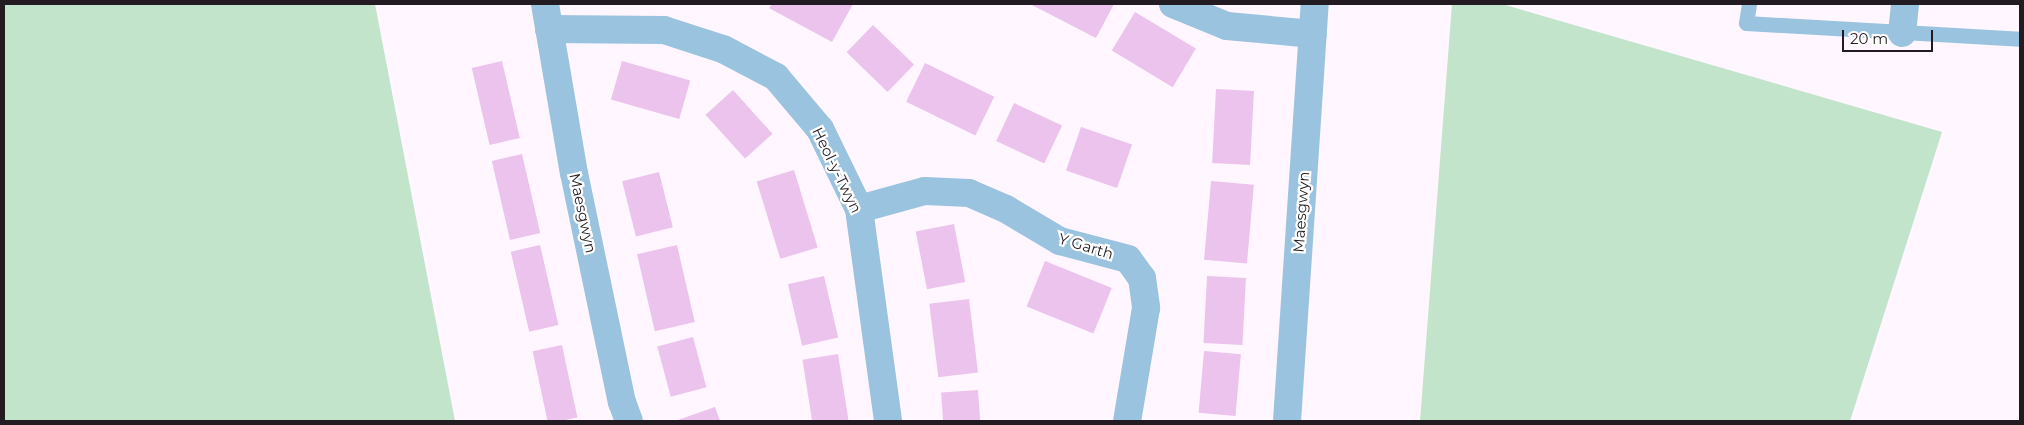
<!DOCTYPE html>
<html>
<head>
<meta charset="utf-8">
<style>
	body { margin:0 }
	#map { position:relative; width:2024px; height:425px; overflow:hidden; background:#fff6ff; font-family:Montserrat,sans-serif }
	div>[style] { position:absolute }
	.green>* { inset:0; background:#c1e4ca }
	.building>* { inset:0; background:#ecc3ed; transform-origin:0 0 }
	.service>* { height:15px; margin:-7.5px; padding:0 7.5px; transform-origin:7.5px; border-radius:7.5px; background:#9ac3df }
	.minor>* { height:28px; margin:-14px; padding:0 14px; transform-origin:14px; border-radius:14px; background:#9ac3df }
	span { translate:-50% -50%; white-space:nowrap; text-align:center; line-height:1.15; -webkit-text-stroke:4.5px #fff; paint-order:stroke }
	.street-label { font-size:15px; color:#221c22 }
	.frame { position:absolute; inset:0; border:5px solid #221c22; pointer-events:none }
	.scale { position:absolute; left:1842px; top:30px; width:91px; height:22px; box-sizing:border-box; border:2px solid #221c22; border-top:0; padding-left:6px; font-size:15px; line-height:18px; white-space:nowrap; color:#221c22; -webkit-text-stroke:4px #fff; paint-order:stroke }
</style>
</head>
<body>
<div id="map">
	<div class="green">
		<i style="clip-path:polygon(4px 4px,375px 4px,455px 421px,4px 421px)"></i>
		<i style="clip-path:polygon(1452px 4px,1502px 4px,1942px 132px,1850px 421px,1420px 421px)"></i>
	</div>
	<div class="building">
		<i style="clip-path:polygon(772px 4px,853px 4px,832px 42px,769px 8px)"></i>
		<i style="clip-path:polygon(1030px 4px,1114px 4px,1096px 38px)"></i>
		<i style="left:1135px;top:12px;width:71px;height:45px;rotate:31deg"></i>
		<i style="left:873px;top:25px;width:57px;height:38px;rotate:44deg"></i>
		<i style="left:502px;top:61px;width:79px;height:31px;rotate:77deg"></i>
		<i style="left:622px;top:61px;width:71px;height:40px;rotate:16deg"></i>
		<i style="left:925px;top:63px;width:77px;height:43px;rotate:26deg"></i>
		<i style="left:1216px;top:89px;width:38px;height:74px;rotate:3deg"></i>
		<i style="left:733px;top:90px;width:59px;height:37px;rotate:48deg"></i>
		<i style="left:1014px;top:103px;width:53px;height:42px;rotate:25deg"></i>
		<i style="left:1081px;top:127px;width:54px;height:46px;rotate:19deg"></i>
		<i style="left:522px;top:154px;width:81px;height:31px;rotate:77deg"></i>
		<i style="left:794px;top:170px;width:81px;height:39px;rotate:73deg"></i>
		<i style="left:659px;top:172px;width:57px;height:38px;rotate:76deg"></i>
		<i style="left:1211px;top:181px;width:43px;height:79px;rotate:5deg"></i>
		<i style="left:954px;top:224px;width:59px;height:39px;rotate:79deg"></i>
		<i style="left:540px;top:245px;width:82px;height:30px;rotate:77deg"></i>
		<i style="left:677px;top:245px;width:79px;height:41px;rotate:77deg"></i>
		<i style="left:1045px;top:261px;width:72px;height:49px;rotate:22deg"></i>
		<i style="left:824px;top:276px;width:63px;height:37px;rotate:77deg"></i>
		<i style="left:1207px;top:276px;width:39px;height:67px;rotate:3deg"></i>
		<i style="left:969px;top:299px;width:74px;height:40px;rotate:83deg"></i>
		<i style="left:693px;top:337px;width:52px;height:37px;rotate:75deg"></i>
		<i style="left:562px;top:345px;width:74px;height:30px;rotate:78deg"></i>
		<i style="left:1204px;top:351px;width:37px;height:62px;rotate:5deg"></i>
		<i style="left:838px;top:354px;width:68px;height:36px;rotate:81deg"></i>
		<i style="left:978px;top:390px;width:31px;height:37px;rotate:86deg"></i>
		<i style="clip-path:polygon(715px 407px,720px 421px,675px 421px)"></i>
	</div>
	<div class="service">
		<i style="left:1749px;top:4px;width:19px;rotate:99deg"></i>
		<i style="left:1746px;top:23px;width:274px;rotate:3.3deg"></i>
	</div>
	<div class="minor">
		<i style="left:545px;top:4px;width:171px;rotate:80.3deg"></i>
		<i style="left:574px;top:173px;width:234px;rotate:78.2deg"></i>
		<i style="left:622px;top:402px;width:20px;rotate:70deg"></i>
		<i style="left:1173px;top:4px;width:58px;rotate:22.2deg"></i>
		<i style="left:1227px;top:26px;width:86px;rotate:5.3deg"></i>
		<i style="left:549px;top:29px;width:115px;rotate:0.5deg"></i>
		<i style="left:664px;top:30px;width:62px;rotate:17.9deg"></i>
		<i style="left:723px;top:49px;width:60px;rotate:27.8deg"></i>
		<i style="left:776px;top:77px;width:68px;rotate:49.8deg"></i>
		<i style="left:820px;top:129px;width:89px;rotate:64deg"></i>
		<i style="left:859px;top:209px;width:214px;rotate:82.2deg"></i>
		<i style="left:1902px;top:33px;width:29px;rotate:-84deg"></i>
		<i style="left:859px;top:209px;width:68px;rotate:-15.3deg"></i>
		<i style="left:925px;top:191px;width:44px;rotate:2.6deg"></i>
		<i style="left:969px;top:193px;width:40px;rotate:23.4deg"></i>
		<i style="left:1006px;top:209px;width:63px;rotate:30.7deg"></i>
		<i style="left:1060px;top:241px;width:70px;rotate:14.8deg"></i>
		<i style="left:1128px;top:259px;width:24px;rotate:54deg"></i>
		<i style="left:1142px;top:278px;width:30px;rotate:82deg"></i>
		<i style="left:1146px;top:308px;width:115px;rotate:99.5deg"></i>
		<i style="left:1287px;top:421px;width:418px;rotate:-86.2deg"></i>
	</div>
	<div class="street-label">
		<span style="left:837px;top:170px;rotate:64deg">Heol-y-Twyn</span>
		<span style="left:1301px;top:212px;rotate:-86deg">Maesgwyn</span>
		<span style="left:583px;top:213px;rotate:78deg">Maesgwyn</span>
		<span style="left:1086px;top:246px;rotate:17deg">Y Garth</span>
	</div>
	<div class="frame"></div>
	<div class="scale">20 m</div>
</div>
</body>
</html>
